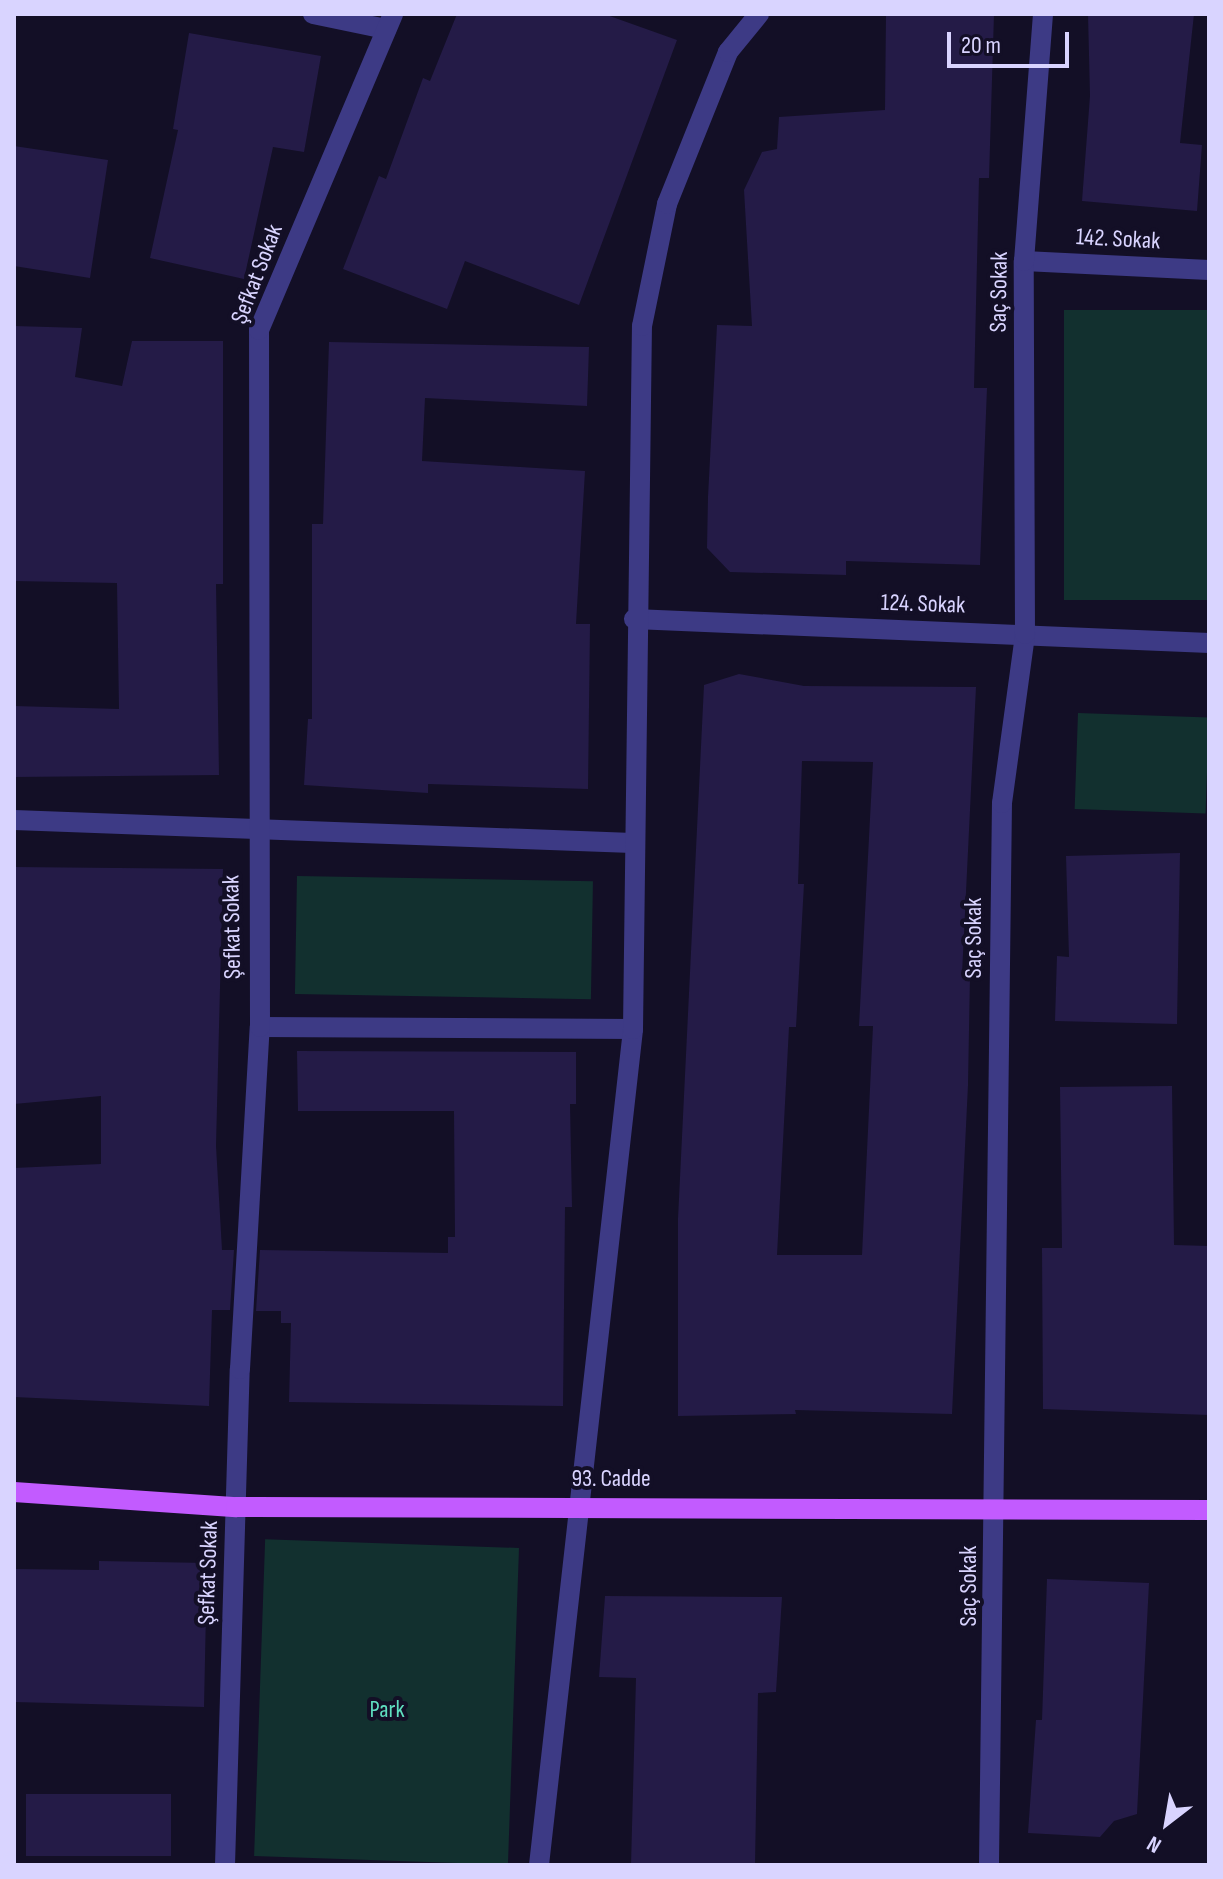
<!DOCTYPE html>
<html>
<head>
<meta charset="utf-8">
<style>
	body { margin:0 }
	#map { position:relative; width:1223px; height:1879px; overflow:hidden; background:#130f26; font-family:"Sofia Sans Condensed",sans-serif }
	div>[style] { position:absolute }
	.green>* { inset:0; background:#12302f; transform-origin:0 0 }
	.building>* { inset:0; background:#241b47; transform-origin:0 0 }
	.minor>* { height:20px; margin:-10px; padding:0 10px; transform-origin:10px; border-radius:10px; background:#3d3a85 }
	.major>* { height:20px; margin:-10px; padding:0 10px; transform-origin:10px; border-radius:10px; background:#c25bff }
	span { translate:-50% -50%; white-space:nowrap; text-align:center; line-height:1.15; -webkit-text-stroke:8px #130f26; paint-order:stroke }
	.street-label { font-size:24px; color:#d9d4ff }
	.park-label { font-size:24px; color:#5fe0c0 }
	.frame { position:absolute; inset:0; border:16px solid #d9d4ff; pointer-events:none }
	.north { position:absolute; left:1127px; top:1783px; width:80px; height:80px; -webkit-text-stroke:6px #130f26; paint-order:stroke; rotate:211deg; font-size:22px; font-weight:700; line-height:32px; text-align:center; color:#d9d4ff }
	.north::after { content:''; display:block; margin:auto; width:28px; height:36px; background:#d9d4ff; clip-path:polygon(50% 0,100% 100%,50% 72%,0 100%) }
	.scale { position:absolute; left:947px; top:32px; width:122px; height:36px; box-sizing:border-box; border:4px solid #d9d4ff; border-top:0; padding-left:10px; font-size:24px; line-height:28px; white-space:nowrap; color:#d9d4ff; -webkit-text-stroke:6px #130f26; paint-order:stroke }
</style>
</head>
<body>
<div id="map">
	<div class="green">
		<i style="left:1064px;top:310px;width:145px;height:290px"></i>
		<i style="left:1078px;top:713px;width:131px;height:96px;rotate:2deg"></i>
		<i style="left:297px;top:876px;width:296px;height:118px;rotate:1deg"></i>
		<i style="left:519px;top:1548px;width:317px;height:254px;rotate:92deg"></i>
	</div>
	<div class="building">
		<i style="clip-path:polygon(457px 14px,604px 14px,677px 40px,579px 305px,465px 261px,447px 309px,343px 269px,379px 176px,386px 179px,423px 78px,430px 81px)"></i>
		<i style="clip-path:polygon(886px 14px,994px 14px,989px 178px,979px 178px,974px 388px,987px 388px,980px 565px,846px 561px,846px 575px,730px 572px,707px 548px,708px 497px,717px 325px,752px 326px,744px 190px,762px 152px,777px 149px,779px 117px,885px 110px)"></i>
		<i style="clip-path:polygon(1088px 14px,1194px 14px,1180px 143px,1202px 145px,1197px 211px,1082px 201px,1090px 96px)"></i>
		<i style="clip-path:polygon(189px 33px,321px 56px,304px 152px,273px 147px,244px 279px,150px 258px,178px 130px,173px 129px)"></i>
		<i style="clip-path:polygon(14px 146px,108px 160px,90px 278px,14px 266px)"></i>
		<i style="clip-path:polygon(14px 326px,82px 328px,75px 377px,122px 386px,132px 341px,223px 341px,223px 584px,216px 584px,219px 775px,14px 777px,14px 706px,119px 709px,117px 583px,14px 581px)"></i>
		<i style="clip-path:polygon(329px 342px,589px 347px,587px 406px,425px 398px,422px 461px,585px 471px,576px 624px,590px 624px,588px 789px,428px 784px,428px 793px,304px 785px,308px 719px,312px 719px,312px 524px,323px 524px)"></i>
		<i style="clip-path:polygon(evenodd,739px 674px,804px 686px,976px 687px,962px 974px,970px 975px,968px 1085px,952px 1414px,795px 1410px,796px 1414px,678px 1416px,678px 1219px,704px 685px,739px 674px,802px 761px,873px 762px,859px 1026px,873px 1026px,862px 1255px,777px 1255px,789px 1027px,796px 1027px,804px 884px,798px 884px,802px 761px)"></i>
		<i style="clip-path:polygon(1180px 853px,1177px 1024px,1055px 1021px,1057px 956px,1069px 957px,1066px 856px)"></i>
		<i style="clip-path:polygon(14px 867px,223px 869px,216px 1146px,222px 1250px,234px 1250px,230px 1310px,212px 1310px,209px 1406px,14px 1397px,14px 1168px,101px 1164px,101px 1096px,14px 1104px)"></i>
		<i style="clip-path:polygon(297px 1051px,576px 1052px,576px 1104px,570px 1104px,572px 1207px,565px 1207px,563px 1406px,289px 1402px,291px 1323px,281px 1323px,281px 1311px,256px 1311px,260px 1250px,448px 1253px,448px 1237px,455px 1237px,454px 1111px,298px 1111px)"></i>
		<i style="clip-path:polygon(1172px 1086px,1174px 1245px,1209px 1246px,1209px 1415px,1043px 1409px,1042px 1248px,1062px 1248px,1060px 1087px)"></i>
		<i style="clip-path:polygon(99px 1561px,207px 1563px,204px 1707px,14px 1702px,14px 1569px,99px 1570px)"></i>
		<i style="clip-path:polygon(1047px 1579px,1149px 1583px,1137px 1814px,1114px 1821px,1100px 1837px,1028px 1833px,1036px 1720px,1042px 1720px)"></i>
		<i style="clip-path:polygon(605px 1596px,782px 1597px,776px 1692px,758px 1693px,755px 1865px,631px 1865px,636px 1678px,599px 1677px)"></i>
		<i style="left:171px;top:1794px;width:62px;height:145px;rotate:90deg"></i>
	</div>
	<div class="minor">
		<i style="left:313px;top:14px;width:75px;rotate:11.6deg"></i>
		<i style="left:1024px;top:261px;width:185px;rotate:2.8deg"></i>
		<i style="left:634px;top:619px;width:576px;rotate:2.39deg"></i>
		<i style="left:14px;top:820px;width:619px;rotate:2.13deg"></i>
		<i style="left:260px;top:1027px;width:373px;rotate:0.3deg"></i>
		<i style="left:225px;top:1865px;width:496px;rotate:-88.3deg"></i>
		<i style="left:240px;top:1369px;width:343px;rotate:-86.7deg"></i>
		<i style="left:260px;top:1027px;width:697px;rotate:-90.08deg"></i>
		<i style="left:259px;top:330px;width:343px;rotate:-67deg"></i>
		<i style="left:539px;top:1865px;width:841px;rotate:-83.58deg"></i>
		<i style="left:633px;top:1029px;width:703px;rotate:-89.27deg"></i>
		<i style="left:642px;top:326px;width:125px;rotate:-78.4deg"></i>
		<i style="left:667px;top:204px;width:164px;rotate:-68.1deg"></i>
		<i style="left:728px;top:52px;width:49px;rotate:-50.8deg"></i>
		<i style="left:989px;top:1865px;width:1062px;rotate:-89.3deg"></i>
		<i style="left:1002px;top:803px;width:171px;rotate:-82.2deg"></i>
		<i style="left:1025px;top:634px;width:373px;rotate:-90.2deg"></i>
		<i style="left:1024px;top:261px;width:248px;rotate:-85.6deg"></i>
	</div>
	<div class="major">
		<i style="left:14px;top:1492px;width:223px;rotate:3.9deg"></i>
		<i style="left:236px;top:1507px;width:973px;rotate:0.18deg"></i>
	</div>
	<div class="street-label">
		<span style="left:1118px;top:239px;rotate:3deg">142. Sokak</span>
		<span style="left:257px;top:274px;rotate:-69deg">Şefkat Sokak</span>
		<span style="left:999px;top:292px;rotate:-89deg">Saç Sokak</span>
		<span style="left:923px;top:604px;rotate:2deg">124. Sokak</span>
		<span style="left:232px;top:927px;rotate:-91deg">Şefkat Sokak</span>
		<span style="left:974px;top:938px;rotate:-90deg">Saç Sokak</span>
		<span style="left:611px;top:1479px">93. Cadde</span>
		<span style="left:208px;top:1573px;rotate:-88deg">Şefkat Sokak</span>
		<span style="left:969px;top:1586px;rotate:-90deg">Saç Sokak</span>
	</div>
	<div class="park-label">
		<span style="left:387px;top:1710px">Park</span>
	</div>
	<div class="frame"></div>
	<div class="north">N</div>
	<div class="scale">20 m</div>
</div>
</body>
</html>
